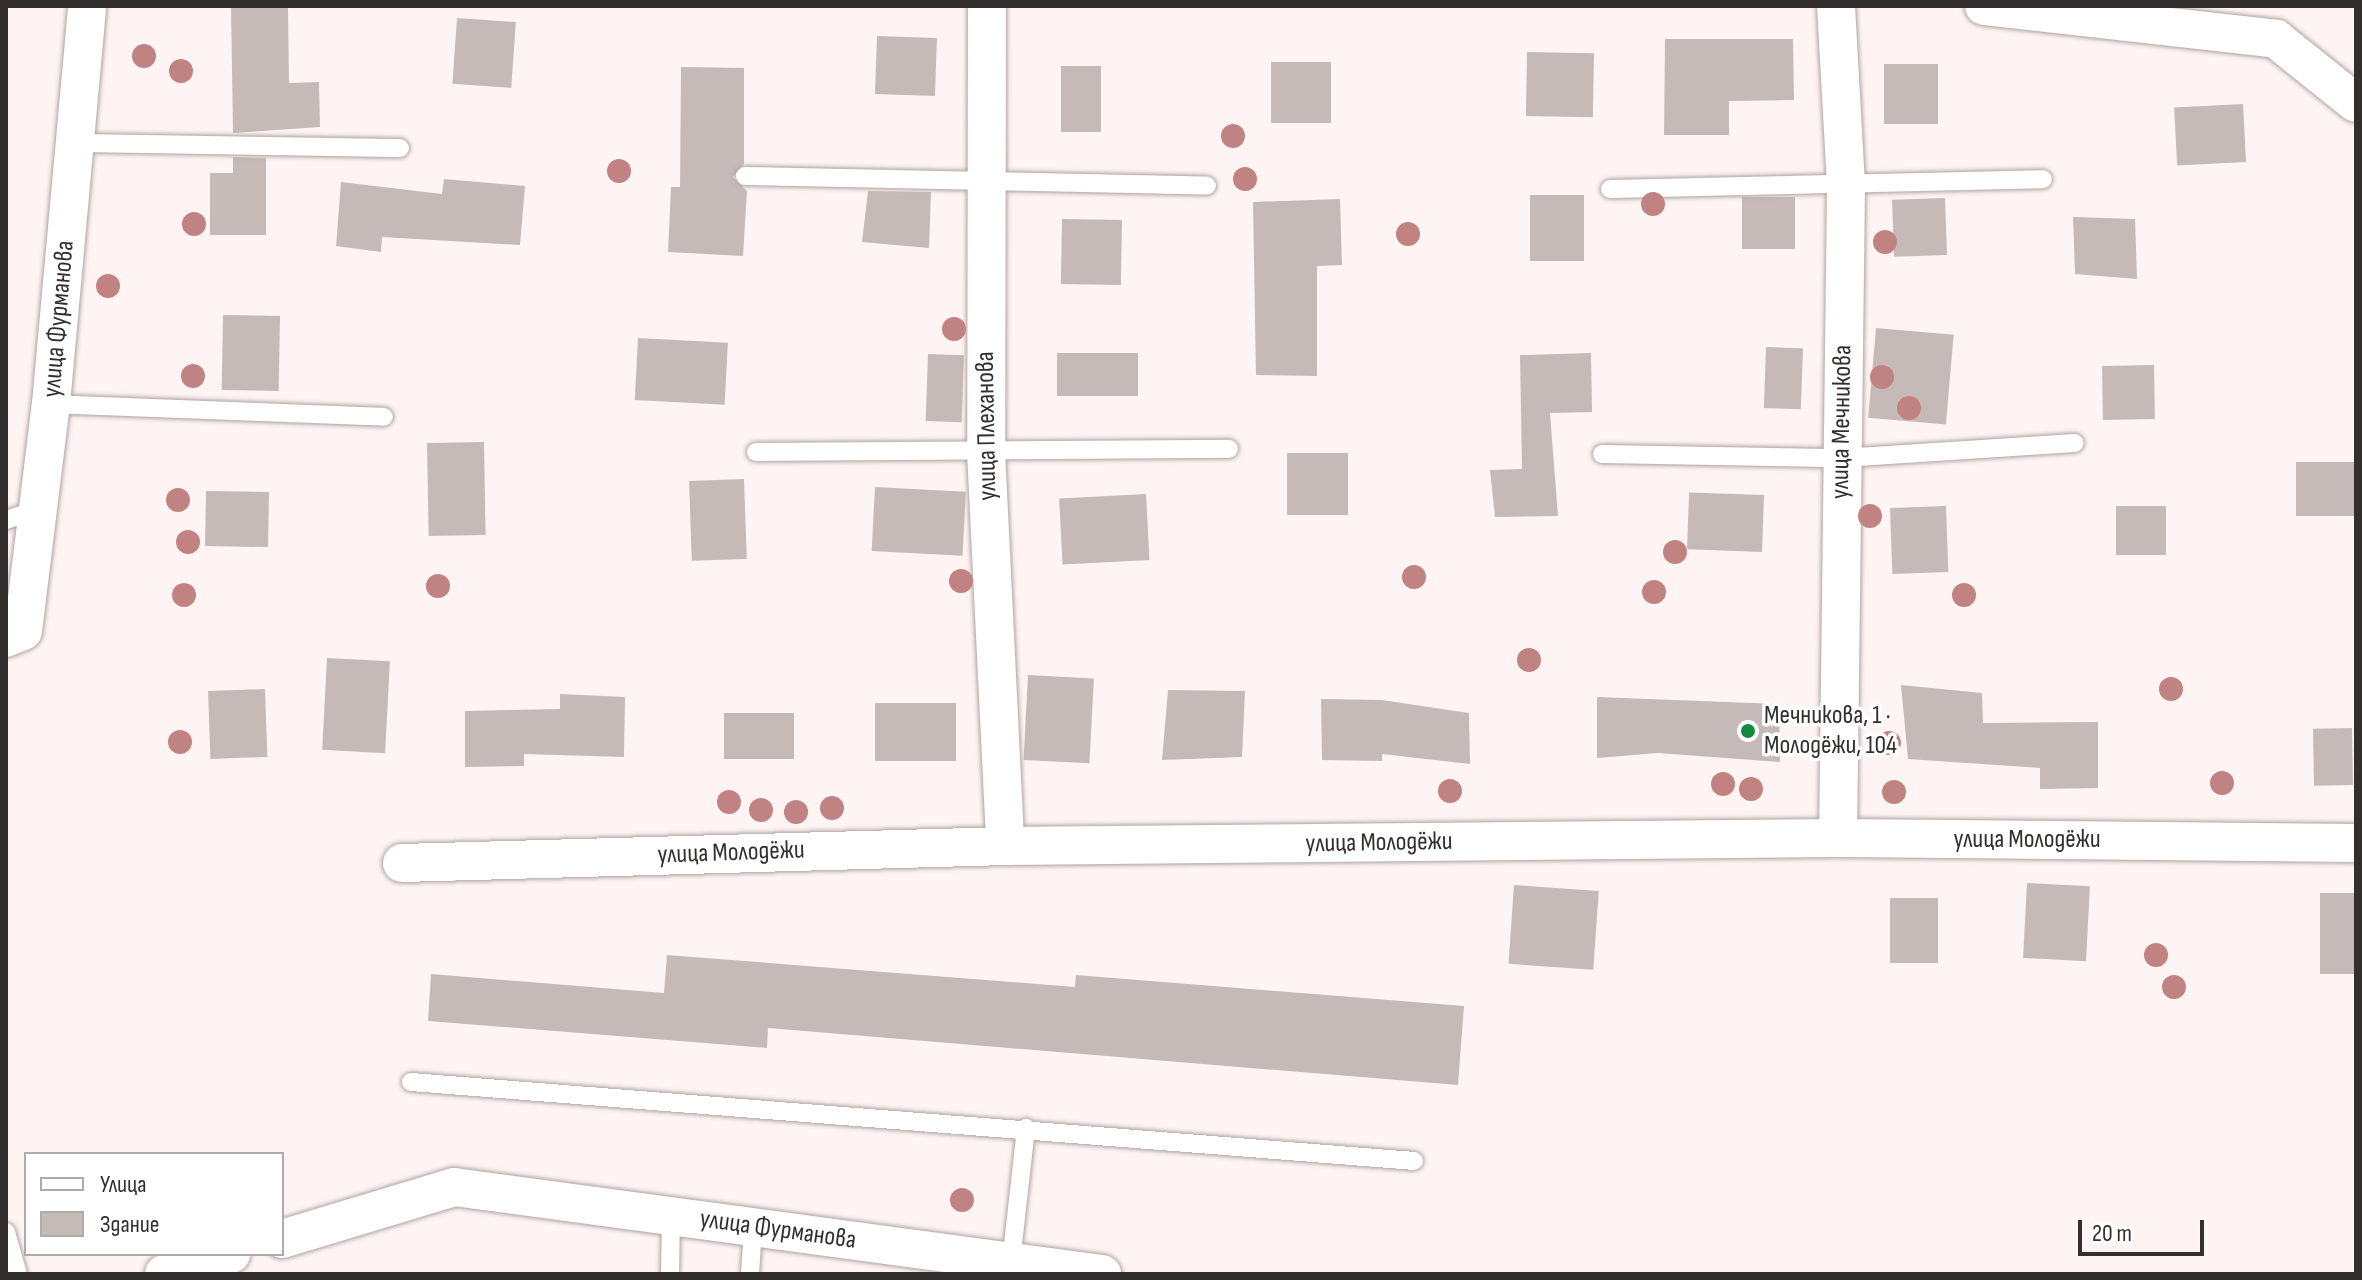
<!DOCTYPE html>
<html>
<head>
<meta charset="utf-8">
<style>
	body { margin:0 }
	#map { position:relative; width:2362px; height:1280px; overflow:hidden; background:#fef4f3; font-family:"Sofia Sans Condensed",sans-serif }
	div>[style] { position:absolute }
	.building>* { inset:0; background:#c6bab9; transform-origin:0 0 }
	.roads { filter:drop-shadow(0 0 2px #afa3a2) drop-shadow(0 0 2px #afa3a2) }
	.service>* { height:18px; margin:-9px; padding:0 9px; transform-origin:9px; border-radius:9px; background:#fff }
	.minor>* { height:38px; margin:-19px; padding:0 19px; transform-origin:19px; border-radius:19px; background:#fff }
	.trees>* { width:24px; height:24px; margin:-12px; border-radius:50%; background:#c18382 }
	.dots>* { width:22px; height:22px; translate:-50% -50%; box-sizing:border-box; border:4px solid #fff; border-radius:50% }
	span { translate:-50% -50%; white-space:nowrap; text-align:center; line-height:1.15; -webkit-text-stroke:7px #fff; paint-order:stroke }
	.street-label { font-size:26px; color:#332f2e }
	.poi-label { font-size:26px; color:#332f2e }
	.left { translate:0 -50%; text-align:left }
	.frame { position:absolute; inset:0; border:8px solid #332f2e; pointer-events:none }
	.legend { position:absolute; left:24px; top:1152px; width:260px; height:104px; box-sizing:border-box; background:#fff; border:2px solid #adacab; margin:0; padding:10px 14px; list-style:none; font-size:24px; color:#332f2e }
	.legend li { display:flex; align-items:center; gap:16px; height:40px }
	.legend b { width:40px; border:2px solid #adacab }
	.scale { position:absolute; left:2078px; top:1220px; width:126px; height:36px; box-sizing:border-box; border:4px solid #332f2e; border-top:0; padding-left:10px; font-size:24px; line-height:28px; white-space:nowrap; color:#332f2e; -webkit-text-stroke:6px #fff; paint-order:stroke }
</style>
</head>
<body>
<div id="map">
	<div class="building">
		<i style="clip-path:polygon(231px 6px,288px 6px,289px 83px,319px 82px,320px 127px,233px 133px)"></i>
		<i style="left:457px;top:18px;width:59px;height:66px;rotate:4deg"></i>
		<i style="left:877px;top:36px;width:60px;height:58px;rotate:2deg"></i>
		<i style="clip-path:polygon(1665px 39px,1793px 39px,1794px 100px,1729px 101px,1729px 135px,1664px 135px)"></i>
		<i style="left:1527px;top:52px;width:67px;height:64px;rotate:1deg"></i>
		<i style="left:1271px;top:62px;width:60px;height:61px"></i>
		<i style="left:1884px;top:64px;width:54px;height:60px"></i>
		<i style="left:1061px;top:66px;width:40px;height:66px"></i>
		<i style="clip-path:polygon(681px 67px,744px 68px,744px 164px,733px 177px,747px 191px,743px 256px,668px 252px,671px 187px,680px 187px)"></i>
		<i style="left:2243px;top:104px;width:58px;height:69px;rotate:87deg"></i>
		<i style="clip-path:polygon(233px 157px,266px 158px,266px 235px,210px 235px,210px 173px,233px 173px)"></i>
		<i style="clip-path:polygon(444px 179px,525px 186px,520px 245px,382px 237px,381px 252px,336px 246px,341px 182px,442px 194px)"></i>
		<i style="clip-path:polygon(868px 191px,931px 192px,929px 248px,862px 242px)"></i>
		<i style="left:1530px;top:195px;width:54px;height:66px"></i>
		<i style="left:1795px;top:197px;width:52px;height:53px;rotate:90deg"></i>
		<i style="left:1945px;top:198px;width:57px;height:53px;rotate:88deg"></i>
		<i style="clip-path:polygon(1340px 199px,1342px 265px,1317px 266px,1317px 376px,1256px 375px,1253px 202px)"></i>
		<i style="clip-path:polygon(2073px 217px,2135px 219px,2137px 279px,2075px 274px)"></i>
		<i style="left:1062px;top:219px;width:60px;height:65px;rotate:1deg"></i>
		<i style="left:223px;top:315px;width:57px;height:75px;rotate:1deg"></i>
		<i style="left:1876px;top:328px;width:78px;height:90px;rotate:5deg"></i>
		<i style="left:638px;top:338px;width:90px;height:62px;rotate:3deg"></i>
		<i style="left:1766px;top:347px;width:37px;height:61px;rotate:2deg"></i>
		<i style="left:1057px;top:353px;width:81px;height:43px"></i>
		<i style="clip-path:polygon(1591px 353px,1592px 412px,1550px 413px,1558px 516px,1495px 517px,1490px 470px,1522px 469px,1520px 355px)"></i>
		<i style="left:928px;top:354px;width:36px;height:67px;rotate:2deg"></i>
		<i style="left:2154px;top:365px;width:54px;height:52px;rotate:89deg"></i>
		<i style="left:484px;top:442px;width:93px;height:57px;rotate:89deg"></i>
		<i style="left:1287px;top:453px;width:61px;height:62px"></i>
		<i style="left:2356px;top:462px;width:54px;height:60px;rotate:90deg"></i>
		<i style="left:744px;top:479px;width:80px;height:55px;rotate:88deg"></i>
		<i style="left:875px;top:487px;width:91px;height:64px;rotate:3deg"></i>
		<i style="left:206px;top:491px;width:63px;height:55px;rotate:1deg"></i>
		<i style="left:1146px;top:494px;width:66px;height:87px;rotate:87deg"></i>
		<i style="left:1764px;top:495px;width:57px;height:75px;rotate:92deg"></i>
		<i style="left:1946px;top:506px;width:66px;height:56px;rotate:88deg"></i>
		<i style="left:2116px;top:506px;width:50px;height:49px"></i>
		<i style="left:327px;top:658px;width:63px;height:92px;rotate:3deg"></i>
		<i style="left:1028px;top:675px;width:66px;height:85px;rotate:3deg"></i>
		<i style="clip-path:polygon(1901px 685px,1982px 693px,1983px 723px,2098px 722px,2098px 788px,2040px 789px,2040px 768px,1908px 759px)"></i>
		<i style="left:265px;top:689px;width:68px;height:57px;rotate:88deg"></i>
		<i style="clip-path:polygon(1168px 690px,1245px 691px,1242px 757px,1162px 760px)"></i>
		<i style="clip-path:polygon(560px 694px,625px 697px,624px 757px,524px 754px,524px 766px,465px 767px,465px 711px,560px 709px)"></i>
		<i style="clip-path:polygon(1597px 697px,1779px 704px,1780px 762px,1658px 753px,1597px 758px)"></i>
		<i style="clip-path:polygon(1321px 699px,1382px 700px,1469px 713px,1470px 764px,1382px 754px,1382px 761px,1322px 760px)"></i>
		<i style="left:875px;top:703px;width:81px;height:58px"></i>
		<i style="left:724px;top:713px;width:70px;height:46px"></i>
		<i style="left:2352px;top:728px;width:57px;height:39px;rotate:89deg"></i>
		<i style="left:2027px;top:883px;width:63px;height:75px;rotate:3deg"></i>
		<i style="left:1514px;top:885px;width:85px;height:79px;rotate:4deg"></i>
		<i style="left:2320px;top:893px;width:36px;height:81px"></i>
		<i style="left:1890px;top:898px;width:48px;height:65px"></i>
		<i style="clip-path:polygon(667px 955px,1075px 987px,1076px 975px,1464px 1006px,1458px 1085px,768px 1028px,767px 1048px,428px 1021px,431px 974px,664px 993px)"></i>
	</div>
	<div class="roads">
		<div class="service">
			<i style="left:75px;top:143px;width:325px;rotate:0.9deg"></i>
			<i style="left:745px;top:176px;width:462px;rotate:1.2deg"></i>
			<i style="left:1610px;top:189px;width:433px;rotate:-1.3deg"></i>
			<i style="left:51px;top:404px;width:333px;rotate:2.2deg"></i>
			<i style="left:756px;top:452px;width:473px;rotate:-0.4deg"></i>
			<i style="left:1602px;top:454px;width:240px;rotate:1deg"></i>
			<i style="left:1842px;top:458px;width:233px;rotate:-3.7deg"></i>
			<i style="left:6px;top:520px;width:32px;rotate:-18deg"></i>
			<i style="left:411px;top:1082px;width:1006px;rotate:4.5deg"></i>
			<i style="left:6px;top:1232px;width:44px;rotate:74.1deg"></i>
			<i style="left:1011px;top:1262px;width:135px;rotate:-83.6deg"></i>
			<i style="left:670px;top:1274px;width:58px;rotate:-89deg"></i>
			<i style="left:750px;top:1274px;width:47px;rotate:-86.3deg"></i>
		</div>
		<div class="minor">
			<i style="left:987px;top:6px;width:445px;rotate:90.1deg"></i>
			<i style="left:986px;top:451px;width:395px;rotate:87.2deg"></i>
			<i style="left:1836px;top:6px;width:181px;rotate:86.8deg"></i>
			<i style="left:1846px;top:187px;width:651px;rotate:90.7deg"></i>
			<i style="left:1984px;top:6px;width:294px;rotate:6.4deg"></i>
			<i style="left:2276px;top:39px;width:102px;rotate:38.7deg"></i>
			<i style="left:6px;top:638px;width:18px;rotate:-22deg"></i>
			<i style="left:23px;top:631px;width:229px;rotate:-83deg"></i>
			<i style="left:51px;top:404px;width:400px;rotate:-84.8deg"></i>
			<i style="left:402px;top:863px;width:603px;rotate:-1.61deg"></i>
			<i style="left:1005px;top:846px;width:833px;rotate:-0.55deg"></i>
			<i style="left:1838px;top:838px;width:518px;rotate:0.55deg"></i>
			<i style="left:282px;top:1239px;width:180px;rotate:-16.8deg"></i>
			<i style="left:454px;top:1187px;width:654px;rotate:7.65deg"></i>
			<i style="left:164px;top:1274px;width:70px;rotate:-16.6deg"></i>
		</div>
	</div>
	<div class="trees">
		<i style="left:144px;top:56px"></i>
		<i style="left:181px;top:71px"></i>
		<i style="left:1233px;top:136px"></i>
		<i style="left:619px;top:171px"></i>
		<i style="left:1245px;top:179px"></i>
		<i style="left:1653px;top:204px"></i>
		<i style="left:194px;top:224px"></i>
		<i style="left:1408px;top:234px"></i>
		<i style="left:1885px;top:242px"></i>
		<i style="left:108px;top:286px"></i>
		<i style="left:954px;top:329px"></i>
		<i style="left:193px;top:376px"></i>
		<i style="left:1882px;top:377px"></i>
		<i style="left:1909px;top:408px"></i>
		<i style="left:178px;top:500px"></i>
		<i style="left:1870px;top:516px"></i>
		<i style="left:188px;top:542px"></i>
		<i style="left:1675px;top:552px"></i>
		<i style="left:1414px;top:577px"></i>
		<i style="left:961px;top:581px"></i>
		<i style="left:438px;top:586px"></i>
		<i style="left:1654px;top:592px"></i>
		<i style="left:184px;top:595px"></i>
		<i style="left:1964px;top:595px"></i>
		<i style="left:1529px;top:660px"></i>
		<i style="left:2171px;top:689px"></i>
		<i style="left:180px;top:742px"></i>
		<i style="left:1889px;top:743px"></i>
		<i style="left:2222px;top:783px"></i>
		<i style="left:1723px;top:784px"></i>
		<i style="left:1751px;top:789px"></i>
		<i style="left:1450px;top:791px"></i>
		<i style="left:1894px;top:792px"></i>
		<i style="left:729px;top:802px"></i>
		<i style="left:832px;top:808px"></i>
		<i style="left:761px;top:810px"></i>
		<i style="left:796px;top:812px"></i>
		<i style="left:2156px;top:955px"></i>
		<i style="left:2174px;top:987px"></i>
		<i style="left:962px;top:1200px"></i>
	</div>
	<div class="dots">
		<i style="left:1748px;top:731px;background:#138942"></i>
	</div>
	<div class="street-label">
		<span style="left:59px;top:319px;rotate:-85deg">улица Фурманова</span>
		<span style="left:1842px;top:422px;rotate:-89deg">улица Мечникова</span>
		<span style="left:987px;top:426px;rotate:-91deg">улица Плеханова</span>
		<span style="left:2027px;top:840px">улица Молодёжи</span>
		<span style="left:1379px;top:843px;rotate:-1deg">улица Молодёжи</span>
		<span style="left:731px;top:853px;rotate:-2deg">улица Молодёжи</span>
		<span style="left:778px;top:1230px;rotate:8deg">улица Фурманова</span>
	</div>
	<div class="poi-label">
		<span class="left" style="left:1764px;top:731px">Мечникова, 1 ·<br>Молодёжи, 104</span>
	</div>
	<div class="frame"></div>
	<ul class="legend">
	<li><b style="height:10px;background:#fff"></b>Улица</li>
	<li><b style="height:22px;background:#c6bab9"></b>Здание</li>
	</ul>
	<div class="scale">20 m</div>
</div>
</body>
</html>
